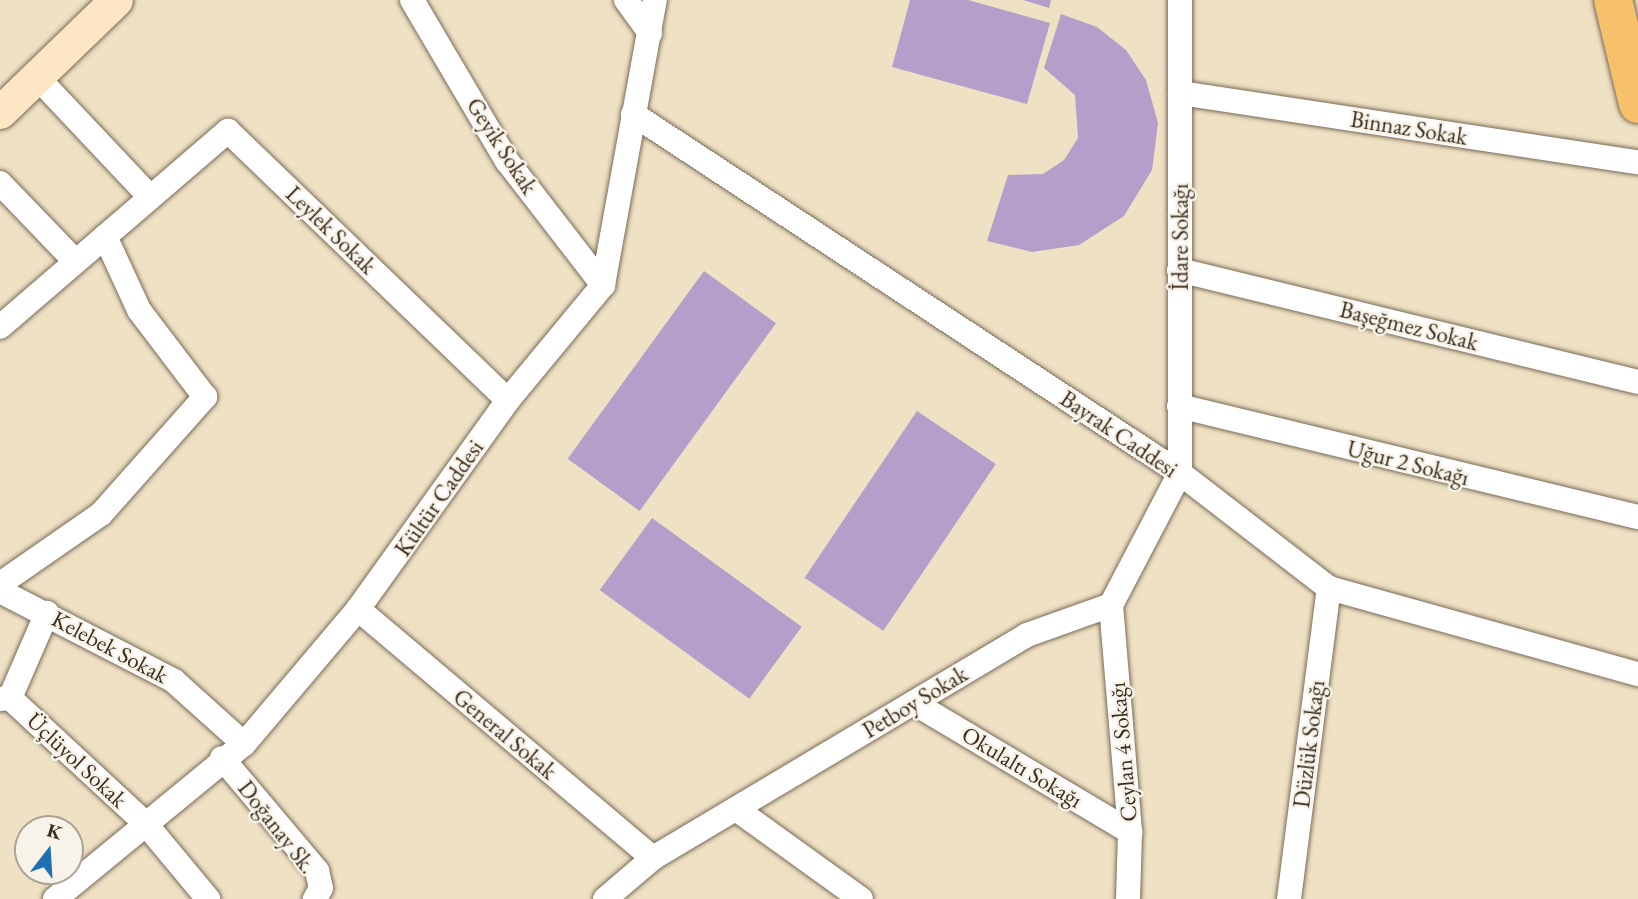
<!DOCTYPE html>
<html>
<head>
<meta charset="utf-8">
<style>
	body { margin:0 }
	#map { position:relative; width:1638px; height:899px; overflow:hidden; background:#efe1c4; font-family:"EB Garamond",serif }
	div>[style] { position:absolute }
	.building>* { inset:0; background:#b49eca; transform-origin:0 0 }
	.roads { filter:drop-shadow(0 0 2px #7a6a58) drop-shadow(0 0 2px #7a6a58) }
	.minor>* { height:24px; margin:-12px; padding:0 12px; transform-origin:12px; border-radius:12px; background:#fff }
	.secondary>* { height:33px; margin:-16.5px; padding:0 16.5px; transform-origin:16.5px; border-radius:16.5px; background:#fce6c4 }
	.trunk>* { height:38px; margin:-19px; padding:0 19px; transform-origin:19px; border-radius:19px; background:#f7c06b }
	span { translate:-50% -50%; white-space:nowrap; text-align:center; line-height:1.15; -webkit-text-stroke:5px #f7f3e8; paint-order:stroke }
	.street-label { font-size:23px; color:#3b2a1e }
	.north { position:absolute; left:14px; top:815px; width:70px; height:70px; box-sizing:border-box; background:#f7f3e8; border:2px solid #aca397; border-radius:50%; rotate:17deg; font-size:19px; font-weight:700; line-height:28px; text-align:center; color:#3b2a1e }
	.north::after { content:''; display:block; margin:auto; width:24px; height:32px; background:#1f6fb2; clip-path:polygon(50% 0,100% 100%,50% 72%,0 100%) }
</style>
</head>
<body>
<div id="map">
	<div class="building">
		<i style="clip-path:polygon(910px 0,968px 0,1050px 23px,1027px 104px,892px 67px)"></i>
		<i style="clip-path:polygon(1023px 0,1051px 0,1049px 8px)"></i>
		<i style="clip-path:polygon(1061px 14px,1097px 27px,1126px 50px,1146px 80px,1158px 123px,1152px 170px,1124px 216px,1079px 245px,1032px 252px,987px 241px,1008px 175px,1043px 174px,1064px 160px,1078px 138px,1075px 95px,1044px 68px)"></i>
		<i style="left:704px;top:271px;width:89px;height:232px;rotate:36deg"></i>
		<i style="left:917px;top:411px;width:95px;height:201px;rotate:34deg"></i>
		<i style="left:652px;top:518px;width:185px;height:89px;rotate:36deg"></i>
	</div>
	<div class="roads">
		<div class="minor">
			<i style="left:412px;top:0;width:187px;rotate:59.5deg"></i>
			<i style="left:507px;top:161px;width:157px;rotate:52.3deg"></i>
			<i style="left:626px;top:0;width:41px;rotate:54deg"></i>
			<i style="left:36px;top:76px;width:166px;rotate:46.7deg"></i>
			<i style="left:1180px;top:93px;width:463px;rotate:8.6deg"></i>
			<i style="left:633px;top:114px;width:654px;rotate:33.28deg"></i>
			<i style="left:1180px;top:473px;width:188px;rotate:37.7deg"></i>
			<i style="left:1329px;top:588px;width:321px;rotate:15.6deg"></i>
			<i style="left:0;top:183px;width:108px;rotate:46.1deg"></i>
			<i style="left:1179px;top:270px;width:472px;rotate:13.7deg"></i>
			<i style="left:0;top:327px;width:301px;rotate:-40.7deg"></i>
			<i style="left:228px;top:131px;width:388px;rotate:43.9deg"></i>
			<i style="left:1179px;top:406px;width:472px;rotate:13.6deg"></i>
			<i style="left:0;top:584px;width:123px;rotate:-34.7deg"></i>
			<i style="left:101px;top:514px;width:157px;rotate:-48.4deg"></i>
			<i style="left:205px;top:397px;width:109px;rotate:-127.2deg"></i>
			<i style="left:139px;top:310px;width:81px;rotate:-114.7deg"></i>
			<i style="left:0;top:591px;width:196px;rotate:27.3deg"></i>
			<i style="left:174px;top:681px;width:94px;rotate:42deg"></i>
			<i style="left:1111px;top:605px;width:228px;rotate:85.2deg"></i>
			<i style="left:1130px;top:832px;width:67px;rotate:91.7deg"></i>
			<i style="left:358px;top:609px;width:386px;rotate:40.2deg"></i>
			<i style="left:10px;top:698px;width:184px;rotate:42.8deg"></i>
			<i style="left:145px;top:823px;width:99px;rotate:50.3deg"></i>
			<i style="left:0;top:699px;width:10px;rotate:-6deg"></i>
			<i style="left:10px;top:698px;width:93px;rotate:-66.5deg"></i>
			<i style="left:914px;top:703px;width:252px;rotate:30.8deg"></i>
			<i style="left:222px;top:758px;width:148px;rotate:49.9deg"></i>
			<i style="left:317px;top:871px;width:17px;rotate:77deg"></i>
			<i style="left:321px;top:888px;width:13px;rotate:119deg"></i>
			<i style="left:736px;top:809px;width:154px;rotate:35.8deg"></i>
			<i style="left:55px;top:899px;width:244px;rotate:-39.4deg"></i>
			<i style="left:244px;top:744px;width:177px;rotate:-49.8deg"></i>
			<i style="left:358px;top:609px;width:257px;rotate:-54.3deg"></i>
			<i style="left:508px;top:400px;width:149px;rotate:-50.4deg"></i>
			<i style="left:603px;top:285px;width:290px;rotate:-79.7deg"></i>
			<i style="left:605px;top:899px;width:63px;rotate:-40.5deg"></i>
			<i style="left:653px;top:858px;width:435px;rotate:-30.8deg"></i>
			<i style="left:1027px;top:635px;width:89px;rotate:-19.7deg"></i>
			<i style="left:1111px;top:605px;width:149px;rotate:-62.4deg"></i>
			<i style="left:1180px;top:473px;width:473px;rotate:-90deg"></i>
			<i style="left:1289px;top:899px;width:314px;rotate:-82.7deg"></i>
		</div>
		<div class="secondary">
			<i style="left:0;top:112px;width:161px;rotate:-44deg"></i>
		</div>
		<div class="trunk">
			<i style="left:1613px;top:0;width:107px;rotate:76.5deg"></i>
		</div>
	</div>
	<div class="street-label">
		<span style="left:1409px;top:128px;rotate:9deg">Binnaz Sokak</span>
		<span style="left:502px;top:146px;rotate:57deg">Geyik Sokak</span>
		<span style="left:331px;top:230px;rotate:44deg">Leylek Sokak</span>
		<span style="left:1180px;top:237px;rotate:-90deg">İdare Sokağı</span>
		<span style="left:1409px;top:326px;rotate:14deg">Başeğmez Sokak</span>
		<span style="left:1119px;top:434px;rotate:34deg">Bayrak Caddesi</span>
		<span style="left:1408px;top:463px;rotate:14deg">Uğur 2 Sokağı</span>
		<span style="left:439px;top:498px;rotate:-55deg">Kültür Caddesi</span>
		<span style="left:110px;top:647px;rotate:28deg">Kelebek Sokak</span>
		<span style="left:915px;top:702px;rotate:-31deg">Petboy Sokak</span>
		<span style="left:505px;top:734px;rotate:40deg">General Sokak</span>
		<span style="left:1309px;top:744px;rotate:-83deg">Düzlük Sokağı</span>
		<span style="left:1123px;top:752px;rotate:-95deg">Ceylan 4 Sokağı</span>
		<span style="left:77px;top:760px;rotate:43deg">Üçlüyol Sokak</span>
		<span style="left:1022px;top:767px;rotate:31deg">Okulaltı Sokağı</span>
		<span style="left:277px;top:827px;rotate:52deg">Doğanay Sk.</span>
	</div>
	<div class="north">K</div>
</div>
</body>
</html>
